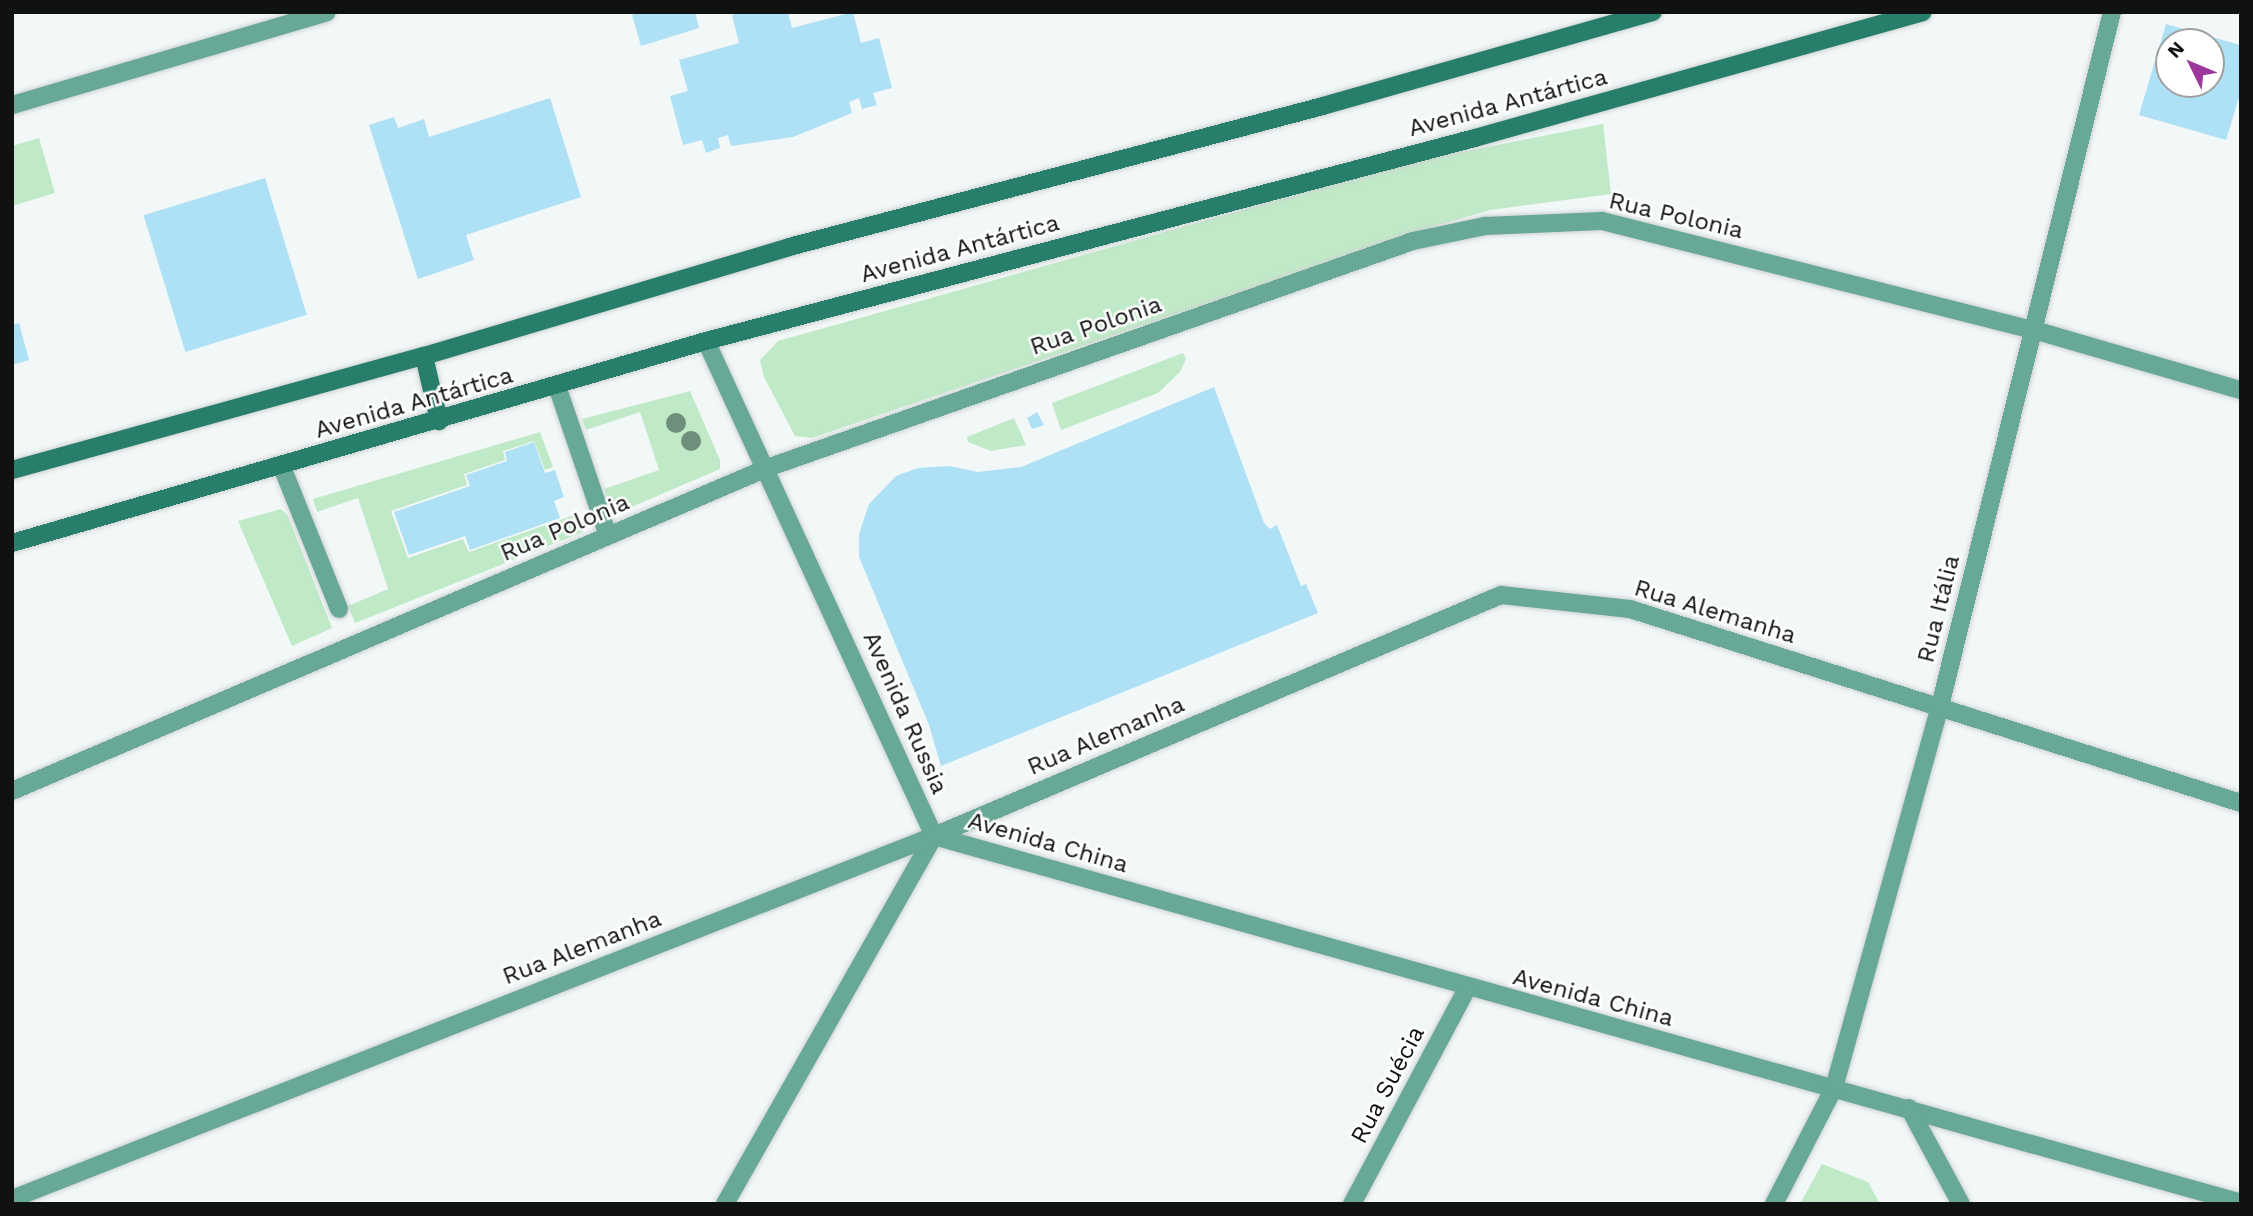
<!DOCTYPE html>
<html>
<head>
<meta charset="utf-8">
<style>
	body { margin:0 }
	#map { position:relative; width:2253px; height:1216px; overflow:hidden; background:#f2f7f7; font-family:"Work Sans",sans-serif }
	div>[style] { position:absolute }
	.green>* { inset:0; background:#c0eac7 }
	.building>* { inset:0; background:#aee1f6; transform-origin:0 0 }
	.roads { filter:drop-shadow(0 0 2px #ced2d2) drop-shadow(0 0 2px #ced2d2) }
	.service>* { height:18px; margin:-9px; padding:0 9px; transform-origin:9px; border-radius:9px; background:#67a897 }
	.minor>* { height:18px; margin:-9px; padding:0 9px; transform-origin:9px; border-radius:9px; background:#67a897 }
	.secondary>* { height:18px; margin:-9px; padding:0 9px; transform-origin:9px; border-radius:9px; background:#277e6a }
	.trees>* { width:20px; height:20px; margin:-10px; border-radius:50%; background:#708e7c }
	span { translate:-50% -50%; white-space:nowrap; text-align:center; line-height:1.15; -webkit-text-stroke:5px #fff; paint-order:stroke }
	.street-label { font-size:24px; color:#101212 }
	.frame { position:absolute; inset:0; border:14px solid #101212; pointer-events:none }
	.north { position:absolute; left:2155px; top:28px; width:70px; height:70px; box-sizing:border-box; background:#fff; border:2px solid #9fa0a0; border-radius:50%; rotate:313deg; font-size:19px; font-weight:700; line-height:28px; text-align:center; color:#101212 }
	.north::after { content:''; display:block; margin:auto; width:24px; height:32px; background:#9c379c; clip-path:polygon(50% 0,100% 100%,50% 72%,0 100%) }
</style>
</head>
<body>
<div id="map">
	<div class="green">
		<i style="clip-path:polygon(1603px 124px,1611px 194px,1490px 210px,1428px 228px,812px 438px,795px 436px,764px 377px,760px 360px,778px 341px,1417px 161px)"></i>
		<i style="clip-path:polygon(39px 138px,55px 193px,12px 206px,12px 146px)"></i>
		<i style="clip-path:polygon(1183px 353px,1186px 359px,1180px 372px,1158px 393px,1061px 430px,1052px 403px)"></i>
		<i style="clip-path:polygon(690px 391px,720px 460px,720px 469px,613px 515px,604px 489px,659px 470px,640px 412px,586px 430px,582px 419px)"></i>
		<i style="clip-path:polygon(1014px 418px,1026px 445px,991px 451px,968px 442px,967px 437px)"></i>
		<i style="clip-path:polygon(540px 432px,553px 467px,545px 470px,534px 441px,503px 451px,505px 460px,464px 474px,467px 485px,391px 511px,408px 558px,463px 539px,469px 552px,577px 514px,583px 532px,355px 623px,348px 606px,388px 589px,358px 498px,317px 512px,313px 499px)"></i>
		<i style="clip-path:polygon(281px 509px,288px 516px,332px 628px,292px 646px,238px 521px)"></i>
		<i style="clip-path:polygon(1822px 1164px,1868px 1182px,1880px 1204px,1800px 1204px)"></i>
	</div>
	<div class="building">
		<i style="clip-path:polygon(641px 12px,695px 12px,699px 28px,641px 46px,632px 15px)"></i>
		<i style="clip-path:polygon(742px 12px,788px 12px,792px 28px,853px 12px,861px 43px,879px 38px,892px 88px,873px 93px,877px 105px,862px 109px,859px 98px,849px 102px,852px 113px,793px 137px,731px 146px,728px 135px,718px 138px,720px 148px,706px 153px,702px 140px,683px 145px,670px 96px,688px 91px,679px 60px,739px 43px,732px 15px)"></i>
		<i style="clip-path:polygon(evenodd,2166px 24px,2240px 45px,2241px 91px,2226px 140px,2139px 115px,2166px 24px,2169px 42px,2211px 42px,2211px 84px,2169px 84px,2169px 42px)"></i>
		<i style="clip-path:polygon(550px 98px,581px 197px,466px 235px,474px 260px,418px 279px,369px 125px,394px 117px,398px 128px,424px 119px,429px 137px)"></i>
		<i style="left:265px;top:178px;width:143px;height:127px;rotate:73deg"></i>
		<i style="clip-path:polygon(19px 323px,29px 360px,12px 365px,12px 325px)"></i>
		<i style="clip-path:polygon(1214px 387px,1264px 523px,1270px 529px,1277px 525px,1301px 586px,1306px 584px,1318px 613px,941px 766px,929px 725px,859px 557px,859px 534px,869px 504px,896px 476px,918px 468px,949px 466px,978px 472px,1021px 467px)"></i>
		<i style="clip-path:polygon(1037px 412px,1044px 425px,1032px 429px,1027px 418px)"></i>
		<i style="clip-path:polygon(534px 442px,545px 473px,555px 470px,564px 497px,554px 501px,560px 518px,470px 550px,465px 536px,409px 555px,394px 512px,470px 486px,466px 475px,507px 461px,505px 452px)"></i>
	</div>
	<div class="roads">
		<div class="service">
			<i style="left:557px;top:386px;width:158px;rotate:71.2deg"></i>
			<i style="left:282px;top:467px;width:153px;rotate:68.1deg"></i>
		</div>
		<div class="minor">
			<i style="left:12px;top:105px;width:328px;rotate:-16.4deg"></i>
			<i style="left:706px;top:341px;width:545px;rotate:65.27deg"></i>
			<i style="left:934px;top:836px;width:423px;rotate:119.6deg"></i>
			<i style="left:12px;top:791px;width:821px;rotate:-23.16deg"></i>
			<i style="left:767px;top:468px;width:685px;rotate:-19.36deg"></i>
			<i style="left:1413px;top:241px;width:74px;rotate:-11.8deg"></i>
			<i style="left:1485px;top:226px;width:117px;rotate:-2.4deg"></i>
			<i style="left:1602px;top:221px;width:446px;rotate:14.2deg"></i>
			<i style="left:2034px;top:330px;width:216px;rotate:16.2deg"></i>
			<i style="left:934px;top:836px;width:1358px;rotate:15.68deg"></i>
			<i style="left:1909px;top:1108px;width:109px;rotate:61.6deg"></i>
			<i style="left:12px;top:1199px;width:991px;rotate:-21.49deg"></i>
			<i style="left:934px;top:836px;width:616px;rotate:-23.03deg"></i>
			<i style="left:1501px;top:595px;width:130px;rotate:6.2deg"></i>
			<i style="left:1630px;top:609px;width:641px;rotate:17.62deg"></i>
			<i style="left:1352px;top:1204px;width:244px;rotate:-61.9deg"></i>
			<i style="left:1774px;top:1204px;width:131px;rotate:-62.7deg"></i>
			<i style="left:1834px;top:1088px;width:392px;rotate:-74.5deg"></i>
			<i style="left:1939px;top:710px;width:719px;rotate:-76.08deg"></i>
		</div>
		<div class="secondary">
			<i style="left:424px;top:356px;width:67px;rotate:77deg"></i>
			<i style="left:12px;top:470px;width:427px;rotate:-15.5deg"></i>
			<i style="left:424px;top:356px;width:381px;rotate:-16.6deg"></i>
			<i style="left:789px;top:247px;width:552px;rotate:-14.79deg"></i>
			<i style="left:1323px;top:106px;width:343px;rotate:-15.9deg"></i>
			<i style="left:12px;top:543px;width:723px;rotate:-16.23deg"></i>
			<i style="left:706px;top:341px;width:795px;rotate:-14.79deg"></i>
			<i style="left:1475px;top:138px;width:465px;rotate:-15.7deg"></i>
		</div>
	</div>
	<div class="trees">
		<i style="left:676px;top:423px"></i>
		<i style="left:691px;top:441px"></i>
	</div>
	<div class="street-label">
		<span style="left:1508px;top:103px;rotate:-15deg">Avenida Antártica</span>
		<span style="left:1676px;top:216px;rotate:13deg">Rua Polonia</span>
		<span style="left:960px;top:249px;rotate:-15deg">Avenida Antártica</span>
		<span style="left:1096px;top:326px;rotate:-19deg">Rua Polonia</span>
		<span style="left:414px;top:403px;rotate:-16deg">Avenida Antártica</span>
		<span style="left:565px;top:528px;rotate:-23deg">Rua Polonia</span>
		<span style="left:1939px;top:609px;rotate:-76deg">Rua Itália</span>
		<span style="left:1715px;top:612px;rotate:17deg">Rua Alemanha</span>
		<span style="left:905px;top:713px;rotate:66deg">Avenida Russia</span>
		<span style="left:1106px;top:736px;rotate:-23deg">Rua Alemanha</span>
		<span style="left:1048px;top:843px;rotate:16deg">Avenida China</span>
		<span style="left:582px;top:948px;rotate:-21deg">Rua Alemanha</span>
		<span style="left:1593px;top:998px;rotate:15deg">Avenida China</span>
		<span style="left:1388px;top:1085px;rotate:-62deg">Rua Suécia</span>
	</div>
	<div class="frame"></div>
	<div class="north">N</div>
</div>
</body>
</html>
